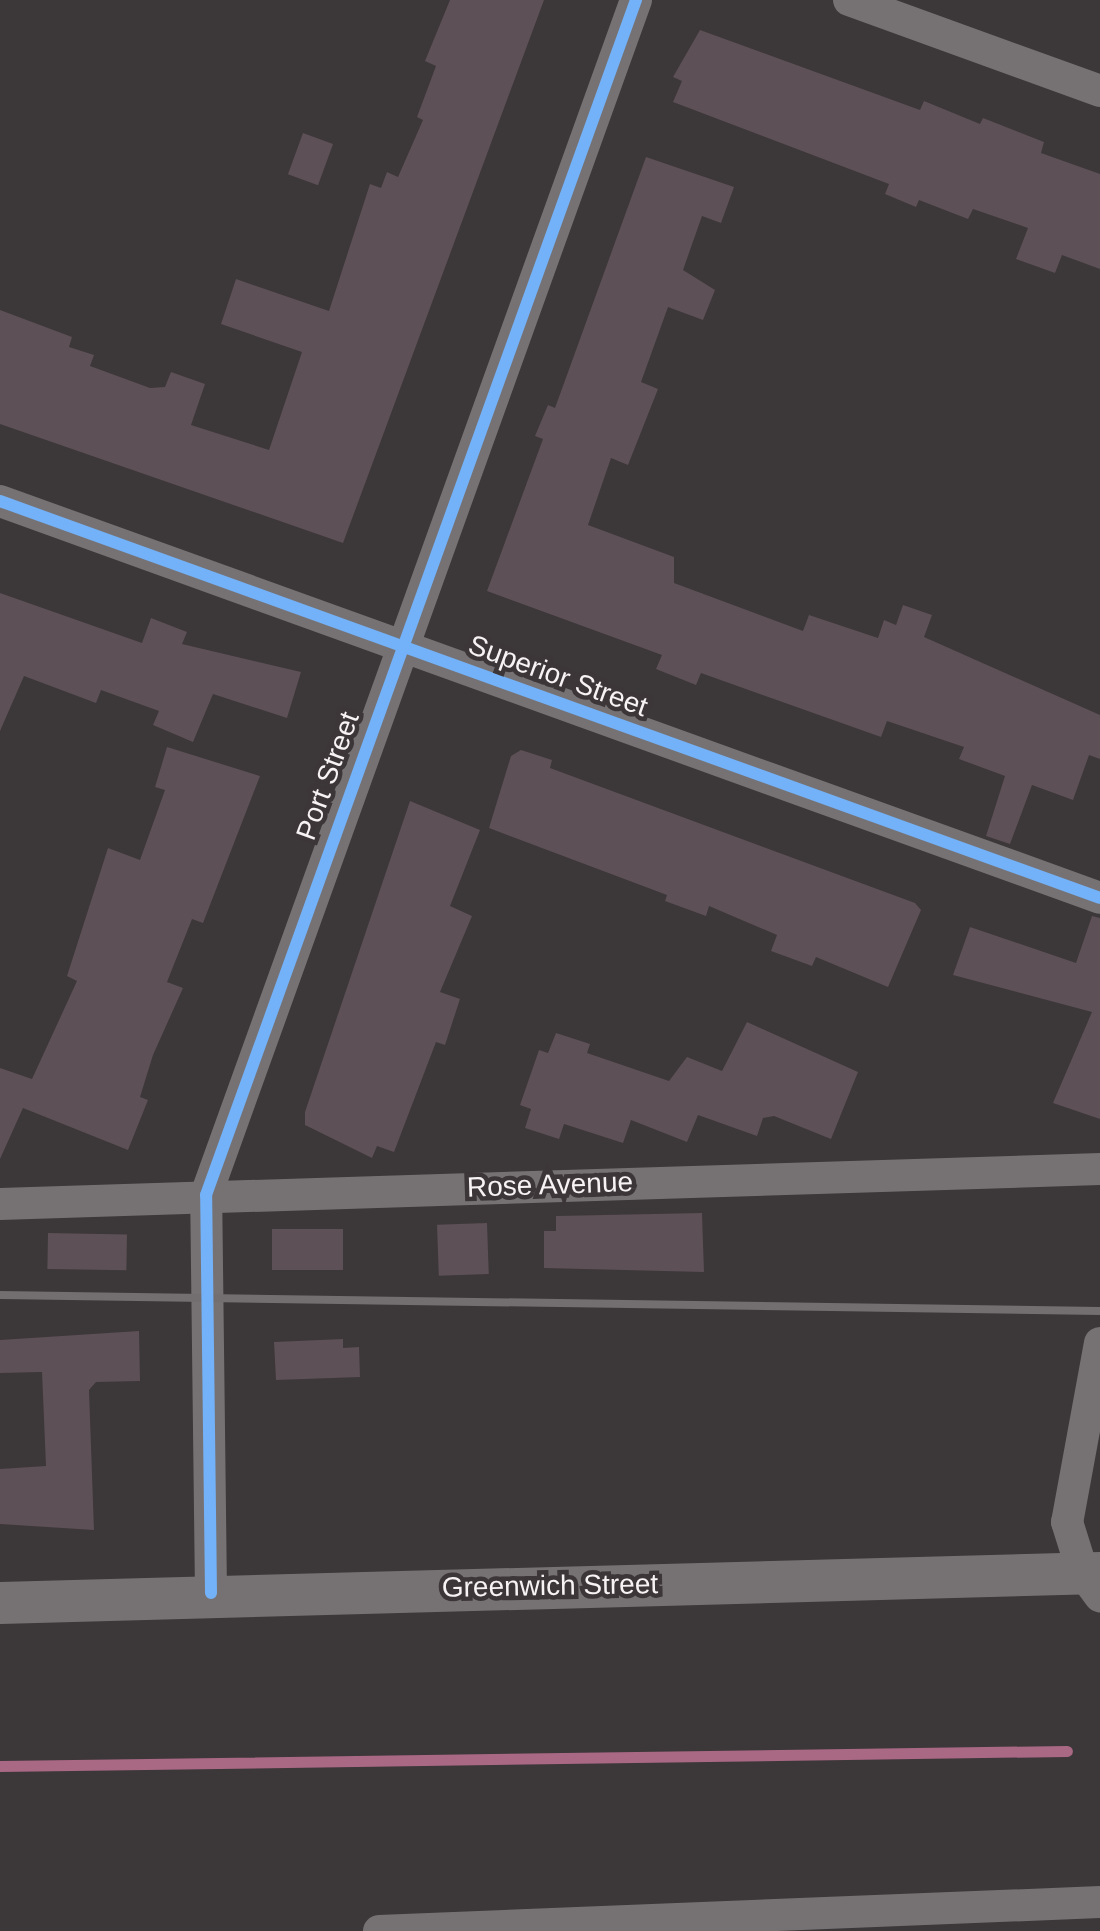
<!DOCTYPE html>
<html>
<head>
<meta charset="utf-8">
<style>
	body { margin:0 }
	#map { position:relative; width:1100px; height:1931px; overflow:hidden; background:#3c3739; font-family:Arial,sans-serif }
	div>[style] { position:absolute }
	.stream>* { height:11px; margin:-5.5px; padding:0 5.5px; transform-origin:5.5px; border-radius:5.5px; background:#a96884 }
	.building>* { inset:0; background:#5d5056; transform-origin:0 0 }
	.minor>* { height:32px; margin:-16px; padding:0 16px; transform-origin:16px; border-radius:16px; background:#767274 }
	.tertiary>* { height:42px; margin:-21px; padding:0 21px; transform-origin:21px; border-radius:21px; background:#767274 }
	.rail>* { height:8px; margin:-4px; padding:0 4px; transform-origin:4px; border-radius:4px; background:#736e70 }
	.cycleway>* { height:12px; margin:-6px; padding:0 6px; transform-origin:6px; border-radius:6px; background:#73b2f8 }
	span { translate:-50% -50%; white-space:nowrap; text-align:center; line-height:1.15; -webkit-text-stroke:9px #3d3638; paint-order:stroke }
	.street-label { font-size:28px; color:#f7f2f4 }
</style>
</head>
<body>
<div id="map">
	<div class="stream">
		<i style="left:0;top:1766px;width:1067px;rotate:-0.81deg"></i>
	</div>
	<div class="building">
		<i style="clip-path:polygon(450px 0,544px 0,343px 543px,0 424px,0 310px,72px 337px,69px 347px,94px 355px,90px 366px,150px 388px,165px 387px,171px 372px,205px 384px,191px 425px,269px 450px,302px 352px,221px 324px,236px 279px,329px 311px,370px 184px,381px 188px,387px 172px,398px 177px,423px 120px,417px 117px,436px 66px,425px 61px)"></i>
		<i style="clip-path:polygon(700px 30px,920px 110px,924px 101px,980px 124px,983px 118px,1044px 142px,1041px 153px,1100px 174px,1100px 269px,1062px 255px,1055px 273px,1016px 259px,1028px 228px,973px 209px,968px 219px,919px 200px,916px 207px,885px 194px,889px 184px,673px 102px,682px 81px,673px 77px)"></i>
		<i style="left:303px;top:133px;width:32px;height:44px;rotate:20deg"></i>
		<i style="clip-path:polygon(646px 157px,734px 187px,721px 223px,702px 216px,683px 270px,715px 290px,703px 320px,668px 307px,641px 382px,658px 389px,628px 465px,611px 458px,588px 525px,674px 557px,674px 583px,803px 631px,809px 615px,878px 638px,884px 620px,896px 625px,903px 605px,932px 615px,924px 637px,1100px 715px,1100px 759px,1089px 755px,1073px 800px,1032px 785px,1010px 844px,986px 836px,1005px 776px,959px 759px,964px 747px,887px 721px,881px 737px,701px 673px,696px 685px,656px 669px,662px 655px,487px 591px,543px 439px,535px 436px,548px 405px,555px 408px)"></i>
		<i style="clip-path:polygon(0 593px,142px 643px,151px 618px,187px 632px,182px 644px,301px 672px,287px 718px,213px 694px,193px 742px,153px 725px,159px 711px,101px 690px,96px 703px,24px 676px,0 731px)"></i>
		<i style="clip-path:polygon(167px 747px,260px 776px,203px 923px,192px 919px,167px 982px,183px 988px,153px 1055px,140px 1097px,148px 1100px,128px 1150px,23px 1108px,0 1159px,0 1068px,32px 1079px,77px 981px,67px 976px,108px 848px,140px 860px,165px 790px,155px 787px)"></i>
		<i style="clip-path:polygon(521px 750px,552px 760px,550px 768px,915px 903px,921px 910px,888px 987px,816px 957px,812px 966px,771px 951px,777px 935px,709px 906px,706px 916px,665px 901px,667px 895px,489px 828px,511px 756px)"></i>
		<i style="clip-path:polygon(410px 801px,480px 830px,450px 906px,472px 916px,440px 992px,460px 999px,445px 1045px,436px 1042px,394px 1152px,377px 1146px,372px 1158px,305px 1125px,305px 1112px)"></i>
		<i style="clip-path:polygon(1092px 916px,1100px 918px,1100px 1119px,1053px 1103px,1092px 1012px,953px 975px,970px 927px,1076px 963px)"></i>
		<i style="clip-path:polygon(747px 1022px,858px 1072px,831px 1139px,774px 1116px,763px 1118px,757px 1136px,698px 1115px,687px 1142px,631px 1120px,623px 1143px,564px 1124px,559px 1139px,525px 1128px,531px 1109px,520px 1105px,539px 1050px,548px 1053px,556px 1033px,590px 1044px,587px 1053px,669px 1081px,687px 1057px,722px 1071px)"></i>
		<i style="clip-path:polygon(702px 1213px,704px 1272px,544px 1268px,544px 1231px,556px 1231px,556px 1216px)"></i>
		<i style="left:487px;top:1223px;width:51px;height:50px;rotate:88deg"></i>
		<i style="left:343px;top:1229px;width:41px;height:71px;rotate:90deg"></i>
		<i style="left:48px;top:1233px;width:79px;height:36px;rotate:1deg"></i>
		<i style="clip-path:polygon(139px 1331px,140px 1381px,96px 1382px,89px 1390px,94px 1530px,0 1524px,0 1469px,46px 1466px,42px 1372px,0 1373px,0 1340px)"></i>
		<i style="clip-path:polygon(343px 1339px,343px 1348px,359px 1347px,360px 1377px,276px 1380px,274px 1342px)"></i>
	</div>
	<div class="minor">
		<i style="left:849px;top:0;width:267px;rotate:19.9deg"></i>
		<i style="left:0;top:501px;width:1169px;rotate:19.84deg"></i>
		<i style="left:0;top:1204px;width:1101px;rotate:-1.82deg"></i>
		<i style="left:1100px;top:1343px;width:182px;rotate:100.4deg"></i>
		<i style="left:1067px;top:1522px;width:53px;rotate:72.6deg"></i>
		<i style="left:1083px;top:1573px;width:29px;rotate:54deg"></i>
		<i style="left:211px;top:1593px;width:398px;rotate:-90.7deg"></i>
		<i style="left:206px;top:1195px;width:1270px;rotate:-70.21deg"></i>
		<i style="left:379px;top:1931px;width:722px;rotate:-2.3deg"></i>
	</div>
	<div class="tertiary">
		<i style="left:0;top:1603px;width:1100px;rotate:-1.56deg"></i>
	</div>
	<div class="rail">
		<i style="left:0;top:1295px;width:1100px;rotate:0.83deg"></i>
	</div>
	<div class="cycleway">
		<i style="left:0;top:501px;width:1169px;rotate:19.84deg"></i>
		<i style="left:211px;top:1593px;width:398px;rotate:-90.7deg"></i>
		<i style="left:206px;top:1195px;width:1270px;rotate:-70.21deg"></i>
	</div>
	<div class="street-label">
		<span style="left:558px;top:676px;rotate:20deg">Superior Street</span>
		<span style="left:328px;top:776px;rotate:-70deg">Port Street</span>
		<span style="left:550px;top:1185px;rotate:-2deg">Rose Avenue</span>
		<span style="left:550px;top:1586px;rotate:-1deg">Greenwich Street</span>
	</div>
</div>
</body>
</html>
